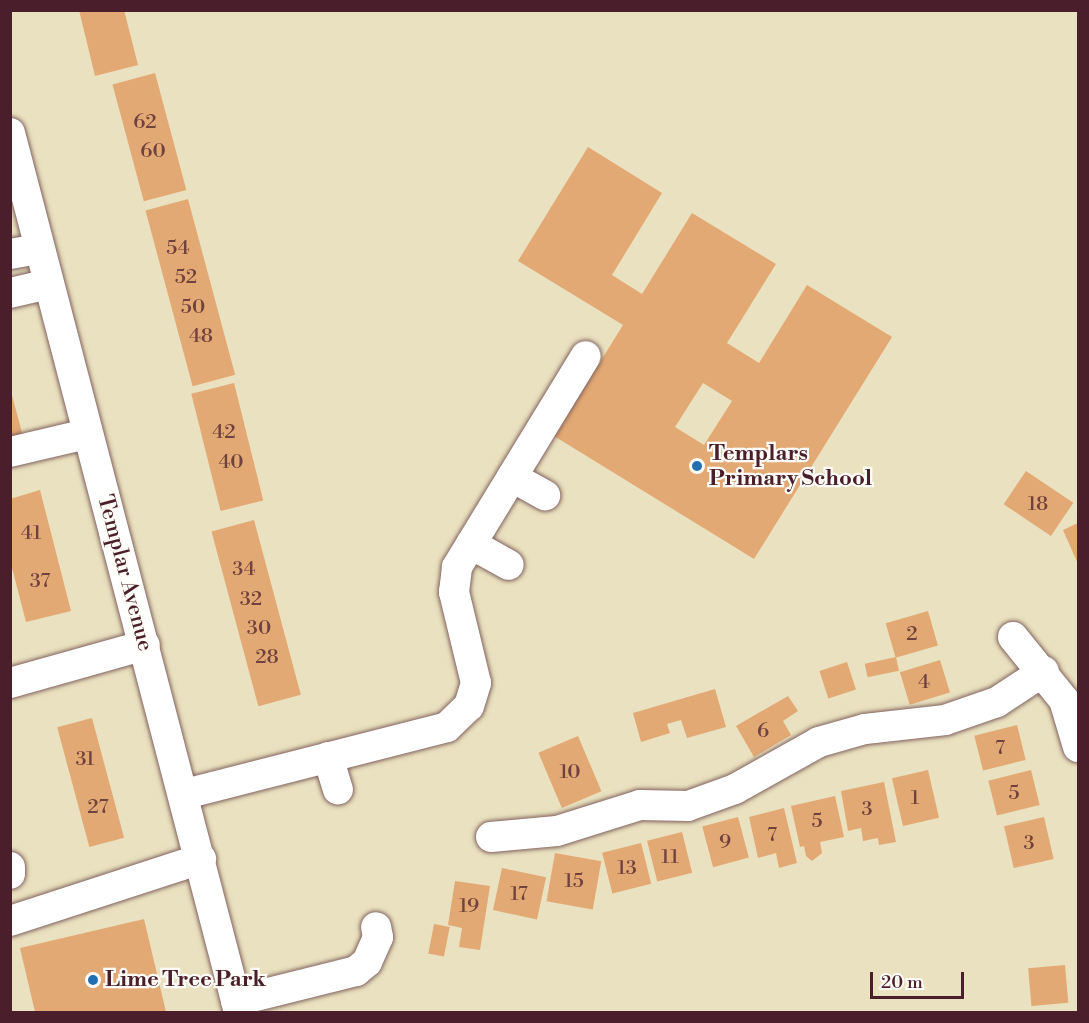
<!DOCTYPE html>
<html>
<head>
<meta charset="utf-8">
<style>
	body { margin:0 }
	#map { position:relative; width:1089px; height:1023px; overflow:hidden; background:#e9e1bf; font-family:"Libre Bodoni",serif }
	div>[style] { position:absolute }
	.building>* { inset:0; background:#e3a974; transform-origin:0 0 }
	.roads { filter:drop-shadow(0 0 2px #82635f) drop-shadow(0 0 2px #82635f) }
	.minor>* { height:30px; margin:-15px; padding:0 15px; transform-origin:15px; border-radius:15px; background:#fff }
	.dots>* { width:16px; height:16px; translate:-50% -50%; box-sizing:border-box; border:3px solid #fdfcf7; border-radius:50% }
	span { translate:-50% -50%; white-space:nowrap; text-align:center; line-height:1.15; -webkit-text-stroke:4.5px #fdfcf7; paint-order:stroke }
	.number-label { font-size:20px; color:#70423d }
	.number-label span { -webkit-text-stroke-width:0 }
	.poi-label { font-size:22px; color:#4a1f2b; font-weight:700 }
	.left { translate:0 -50%; text-align:left }
	.street-label { font-size:22px; color:#4a1f2b }
	.frame { position:absolute; inset:0; border:12px solid #4a1f2b; pointer-events:none }
	.scale { position:absolute; left:870px; top:972px; width:94px; height:27px; box-sizing:border-box; border:3px solid #4a1f2b; border-top:0; padding-left:8px; font-size:18px; line-height:21px; white-space:nowrap; color:#4a1f2b; -webkit-text-stroke:4px #fdfcf7; paint-order:stroke }
</style>
</head>
<body>
<div id="map">
	<div class="building">
		<i style="clip-path:polygon(79px 10px,124px 10px,138px 65px,95px 76px)"></i>
		<i style="left:155px;top:73px;width:121px;height:44px;rotate:75deg"></i>
		<i style="clip-path:polygon(evenodd,588px 147px,662px 193px,612px 275px,642px 294px,692px 213px,776px 264px,727px 343px,759px 363px,807px 285px,892px 337px,754px 559px,554px 436px,623px 325px,518px 261px,588px 147px,703px 383px,732px 401px,704px 445px,675px 427px,703px 383px)"></i>
		<i style="left:188px;top:199px;width:182px;height:44px;rotate:75deg"></i>
		<i style="left:234px;top:383px;width:121px;height:44px;rotate:76deg"></i>
		<i style="clip-path:polygon(10px 388px,24px 440px,10px 443px)"></i>
		<i style="left:1026px;top:471px;width:57px;height:40px;rotate:34deg"></i>
		<i style="clip-path:polygon(40px 490px,71px 611px,26px 622px,10px 560px,10px 499px)"></i>
		<i style="left:254px;top:520px;width:181px;height:44px;rotate:75deg"></i>
		<i style="clip-path:polygon(1078px 523px,1078px 564px,1063px 530px)"></i>
		<i style="left:928px;top:611px;width:36px;height:44px;rotate:74deg"></i>
		<i style="left:896px;top:657px;width:14px;height:32px;rotate:78deg"></i>
		<i style="left:940px;top:660px;width:34px;height:42px;rotate:73deg"></i>
		<i style="left:847px;top:662px;width:29px;height:29px;rotate:72deg"></i>
		<i style="clip-path:polygon(715px 689px,726px 727px,687px 738px,681px 720px,667px 724px,670px 733px,641px 742px,633px 713px)"></i>
		<i style="clip-path:polygon(788px 696px,798px 711px,783px 721px,791px 735px,754px 757px,736px 726px)"></i>
		<i style="left:92px;top:718px;width:124px;height:36px;rotate:75deg"></i>
		<i style="left:1017px;top:725px;width:36px;height:44px;rotate:76deg"></i>
		<i style="left:578px;top:736px;width:60px;height:43px;rotate:67deg"></i>
		<i style="left:928px;top:770px;width:49px;height:37px;rotate:77deg"></i>
		<i style="left:1031px;top:770px;width:36px;height:44px;rotate:76deg"></i>
		<i style="clip-path:polygon(884px 782px,896px 842px,879px 845px,878px 838px,863px 841px,861px 828px,848px 831px,841px 791px)"></i>
		<i style="clip-path:polygon(835px 796px,844px 837px,820px 842px,822px 853px,812px 861px,806px 856px,804px 846px,800px 847px,791px 806px)"></i>
		<i style="clip-path:polygon(784px 808px,797px 863px,779px 868px,776px 853px,758px 858px,749px 817px)"></i>
		<i style="left:738px;top:817px;width:42px;height:37px;rotate:75deg"></i>
		<i style="left:1044px;top:817px;width:43px;height:41px;rotate:77deg"></i>
		<i style="left:682px;top:832px;width:42px;height:36px;rotate:76deg"></i>
		<i style="left:641px;top:843px;width:42px;height:40px;rotate:76deg"></i>
		<i style="left:555px;top:853px;width:47px;height:49px;rotate:10deg"></i>
		<i style="left:502px;top:868px;width:45px;height:43px;rotate:12deg"></i>
		<i style="clip-path:polygon(455px 881px,490px 886px,480px 950px,459px 947px,462px 928px,448px 925px)"></i>
		<i style="clip-path:polygon(144px 919px,166px 1012px,35px 1012px,20px 948px)"></i>
		<i style="left:434px;top:924px;width:16px;height:30px;rotate:11deg"></i>
		<i style="left:1065px;top:965px;width:38px;height:37px;rotate:85deg"></i>
	</div>
	<div class="roads">
		<div class="minor">
			<i style="left:10px;top:133px;width:908px;rotate:75.4deg"></i>
			<i style="left:10px;top:254px;width:29px;rotate:-10deg"></i>
			<i style="left:10px;top:293px;width:39px;rotate:-13deg"></i>
			<i style="left:10px;top:452px;width:79px;rotate:-13.2deg"></i>
			<i style="left:512px;top:477px;width:38px;rotate:29deg"></i>
			<i style="left:471px;top:544px;width:43px;rotate:28.9deg"></i>
			<i style="left:1013px;top:637px;width:81px;rotate:51deg"></i>
			<i style="left:1064px;top:700px;width:49px;rotate:73.4deg"></i>
			<i style="left:10px;top:683px;width:140px;rotate:-15.7deg"></i>
			<i style="left:328px;top:757px;width:34px;rotate:73deg"></i>
			<i style="left:185px;top:794px;width:270px;rotate:-14.3deg"></i>
			<i style="left:447px;top:727px;width:30px;rotate:-44deg"></i>
			<i style="left:469px;top:706px;width:24px;rotate:-73deg"></i>
			<i style="left:476px;top:683px;width:94px;rotate:-103.6deg"></i>
			<i style="left:454px;top:592px;width:25px;rotate:-83deg"></i>
			<i style="left:457px;top:567px;width:247px;rotate:-58.6deg"></i>
			<i style="left:491px;top:837px;width:66px;rotate:-5.2deg"></i>
			<i style="left:557px;top:831px;width:87px;rotate:-17.4deg"></i>
			<i style="left:640px;top:805px;width:48px;rotate:1.2deg"></i>
			<i style="left:688px;top:806px;width:50px;rotate:-19.9deg"></i>
			<i style="left:735px;top:789px;width:96px;rotate:-29.2deg"></i>
			<i style="left:819px;top:742px;width:48px;rotate:-15.8deg"></i>
			<i style="left:865px;top:729px;width:81px;rotate:-6.4deg"></i>
			<i style="left:945px;top:720px;width:55px;rotate:-19.1deg"></i>
			<i style="left:997px;top:702px;width:56px;rotate:-33.4deg"></i>
			<i style="left:10px;top:867px;width:7px;rotate:90deg"></i>
			<i style="left:10px;top:921px;width:201px;rotate:-18deg"></i>
			<i style="left:236px;top:1001px;width:124px;rotate:-14deg"></i>
			<i style="left:356px;top:971px;width:14px;rotate:-39deg"></i>
			<i style="left:367px;top:962px;width:27px;rotate:-66deg"></i>
			<i style="left:378px;top:937px;width:10px;rotate:-101deg"></i>
		</div>
	</div>
	<div class="dots">
		<i style="left:697px;top:466px;background:#1f6fb2"></i>
		<i style="left:93px;top:980px;background:#1f6fb2"></i>
	</div>
	<div class="number-label">
		<span style="left:145px;top:122px">62</span>
		<span style="left:153px;top:151px">60</span>
		<span style="left:178px;top:248px">54</span>
		<span style="left:186px;top:277px">52</span>
		<span style="left:193px;top:307px">50</span>
		<span style="left:201px;top:336px">48</span>
		<span style="left:224px;top:432px">42</span>
		<span style="left:231px;top:462px">40</span>
		<span style="left:1038px;top:504px">18</span>
		<span style="left:31px;top:533px">41</span>
		<span style="left:244px;top:569px">34</span>
		<span style="left:40px;top:581px">37</span>
		<span style="left:251px;top:599px">32</span>
		<span style="left:259px;top:628px">30</span>
		<span style="left:912px;top:634px">2</span>
		<span style="left:267px;top:657px">28</span>
		<span style="left:924px;top:682px">4</span>
		<span style="left:763px;top:731px">6</span>
		<span style="left:1000px;top:748px">7</span>
		<span style="left:85px;top:759px">31</span>
		<span style="left:570px;top:772px">10</span>
		<span style="left:1014px;top:793px">5</span>
		<span style="left:915px;top:798px">1</span>
		<span style="left:98px;top:807px">27</span>
		<span style="left:867px;top:809px">3</span>
		<span style="left:817px;top:821px">5</span>
		<span style="left:772px;top:835px">7</span>
		<span style="left:725px;top:842px">9</span>
		<span style="left:1029px;top:843px">3</span>
		<span style="left:670px;top:857px">11</span>
		<span style="left:627px;top:868px">13</span>
		<span style="left:574px;top:881px">15</span>
		<span style="left:519px;top:894px">17</span>
		<span style="left:469px;top:906px">19</span>
	</div>
	<div class="poi-label">
		<span class="left" style="left:709px;top:466px">Templars<br>Primary School</span>
		<span class="left" style="left:105px;top:980px">Lime Tree Park</span>
	</div>
	<div class="street-label">
		<span style="left:125px;top:573px;rotate:75deg">Templar Avenue</span>
	</div>
	<div class="frame"></div>
	<div class="scale">20 m</div>
</div>
</body>
</html>
